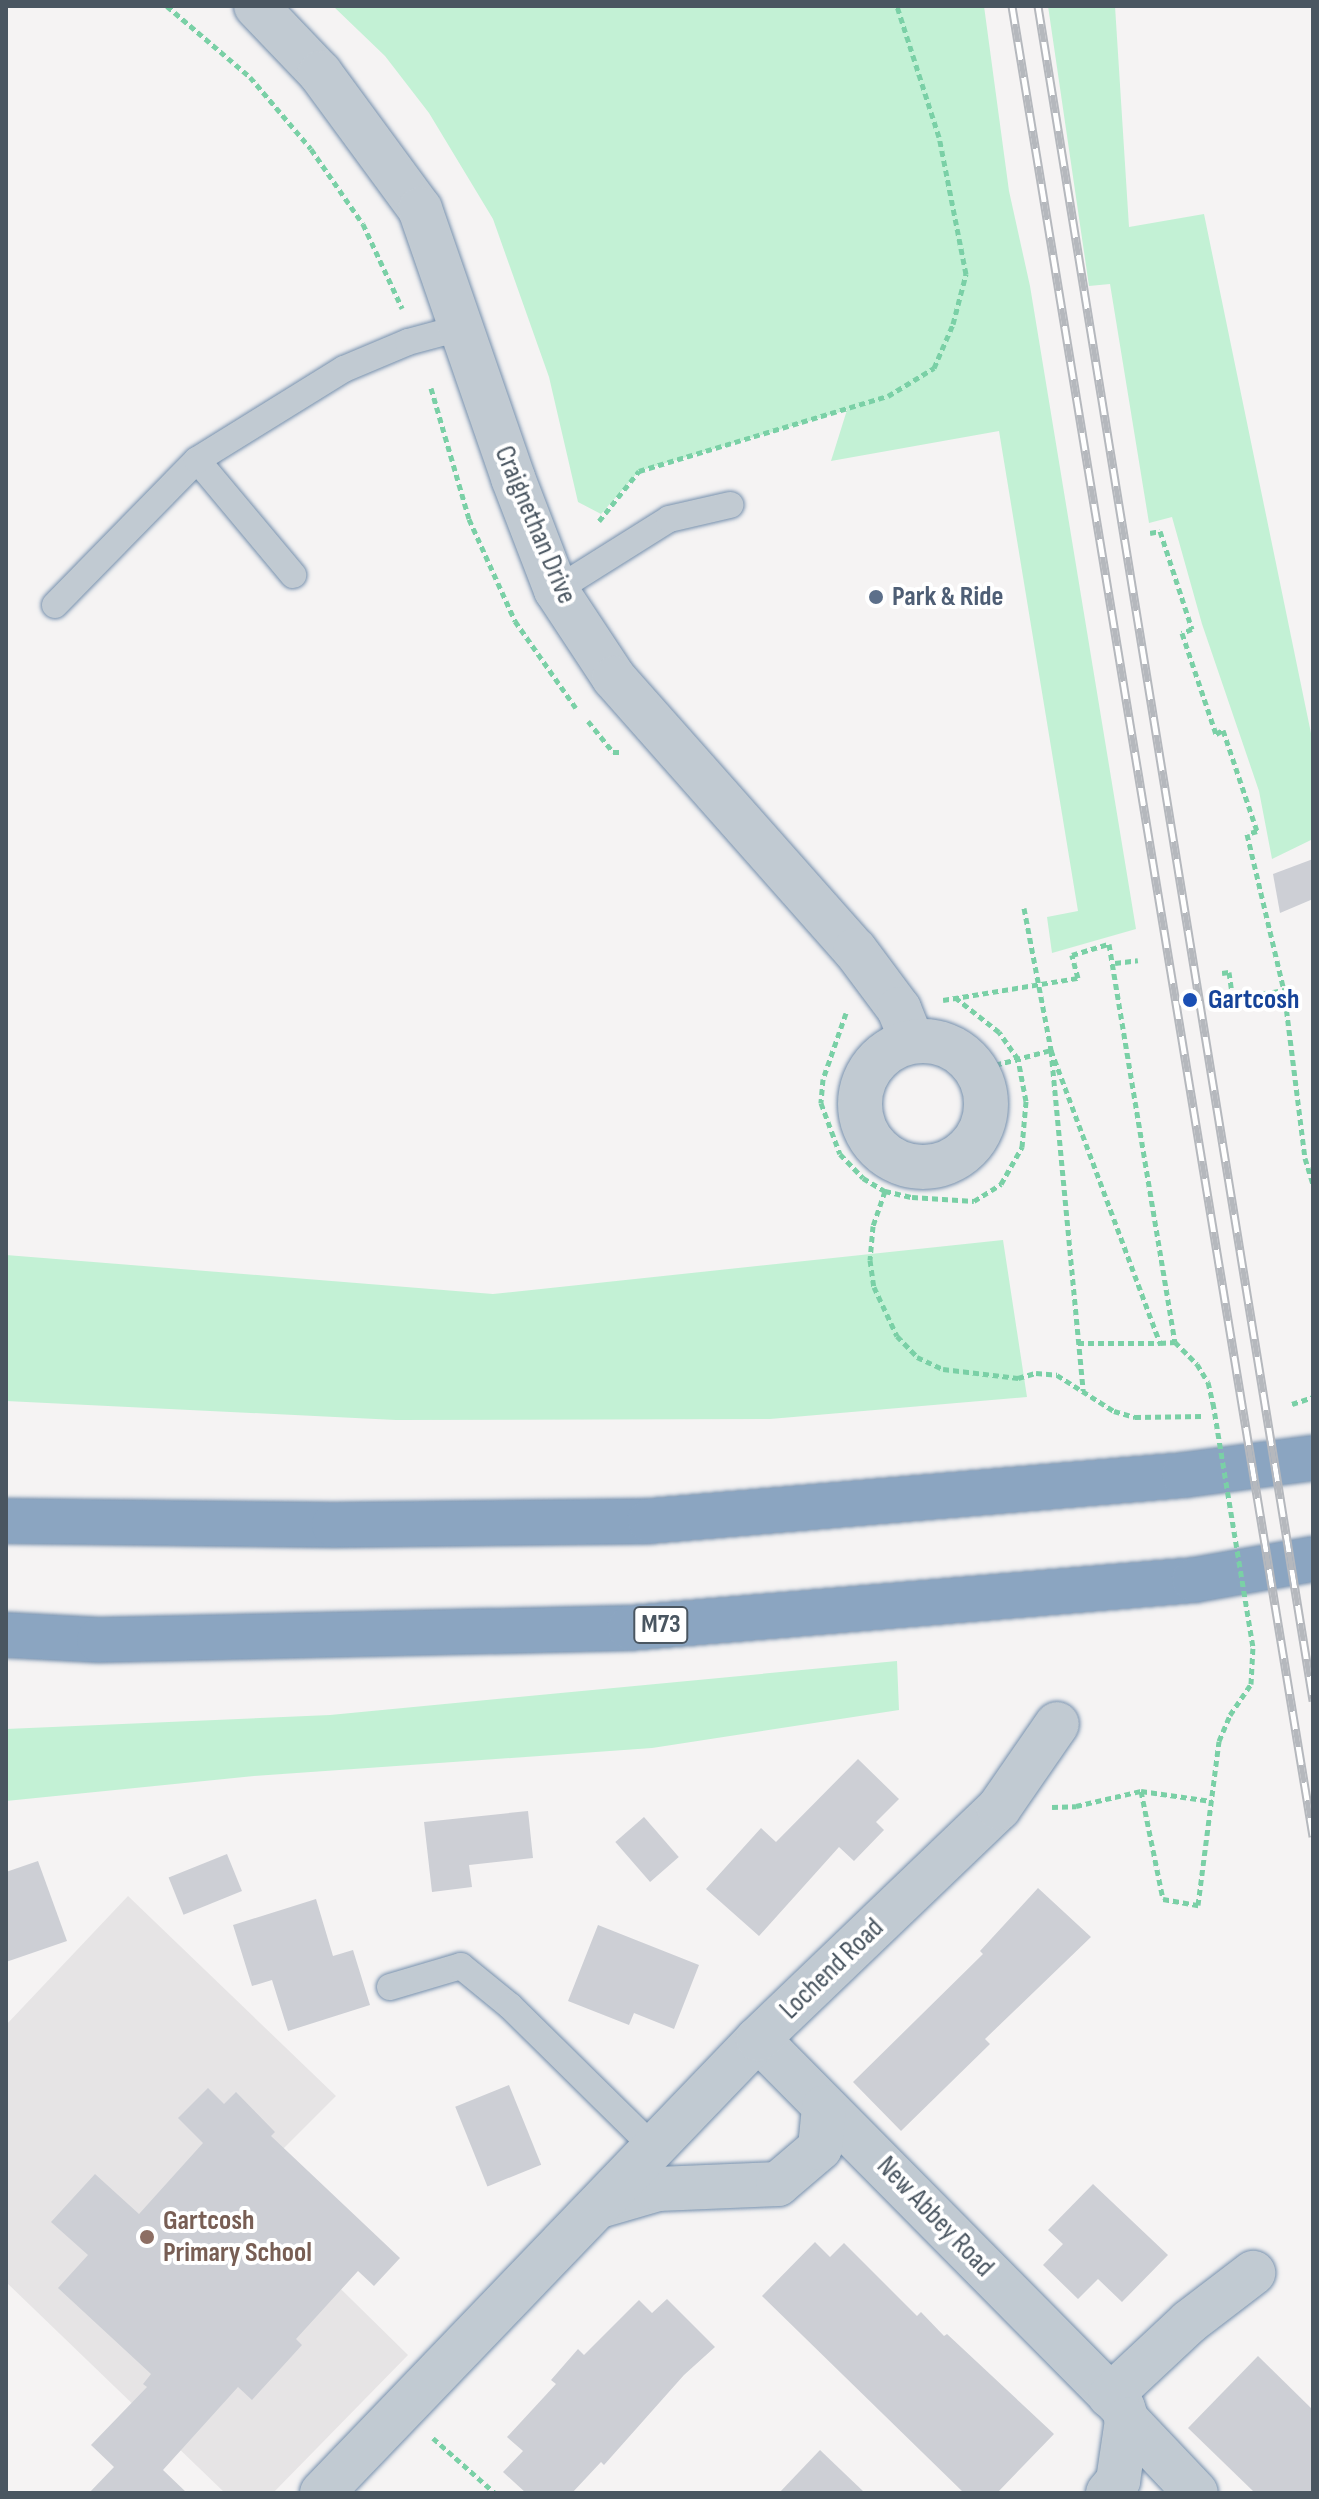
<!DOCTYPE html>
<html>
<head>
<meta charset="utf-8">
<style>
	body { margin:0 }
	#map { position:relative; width:1319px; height:2499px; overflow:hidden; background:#f5f3f3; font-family:"Sofia Sans Condensed",sans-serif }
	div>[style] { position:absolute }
	.education>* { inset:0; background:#e6e4e5 }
	.green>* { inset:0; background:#c3f1d5 }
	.building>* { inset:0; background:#cdcfd5; transform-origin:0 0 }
	.path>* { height:5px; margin-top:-2.5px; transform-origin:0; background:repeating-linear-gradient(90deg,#7ad0a6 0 6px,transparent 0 10px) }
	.roads { filter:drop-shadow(0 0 2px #7690ad) drop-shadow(0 0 2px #7690ad) }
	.lane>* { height:26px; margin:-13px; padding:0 13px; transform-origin:13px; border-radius:13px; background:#c1cad2 }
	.street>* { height:44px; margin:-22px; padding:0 22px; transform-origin:22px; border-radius:22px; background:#c1cad2 }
	.street>.ring { margin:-22px; padding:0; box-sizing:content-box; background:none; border:44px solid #c1cad2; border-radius:50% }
	.highway>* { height:44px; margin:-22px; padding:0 22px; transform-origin:22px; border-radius:22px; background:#8ba5c1 }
	.rail>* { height:9px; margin-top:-4.5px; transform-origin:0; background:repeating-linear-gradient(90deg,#fff 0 18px,#b5b8bd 0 36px); box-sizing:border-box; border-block:2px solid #b5b8bd }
	.path-bridge>* { height:5px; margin-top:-2.5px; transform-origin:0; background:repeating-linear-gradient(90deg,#7ad0a6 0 6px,transparent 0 10px) }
	.dots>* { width:22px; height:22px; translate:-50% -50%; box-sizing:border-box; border:4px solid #fff; border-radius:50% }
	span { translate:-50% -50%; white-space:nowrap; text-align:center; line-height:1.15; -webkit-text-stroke:8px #fff; paint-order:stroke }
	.shield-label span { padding:2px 6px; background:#fff; border:2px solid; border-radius:6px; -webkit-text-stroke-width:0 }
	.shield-label { font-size:26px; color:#4a5661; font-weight:700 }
	.street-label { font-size:28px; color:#4a5661 }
	.service-label { font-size:28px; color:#4e5e75; font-weight:700 }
	.left { translate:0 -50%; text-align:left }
	.transit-label { font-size:28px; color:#164399; font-weight:700 }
	.education-label { font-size:28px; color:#785e54; font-weight:700 }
	.frame { position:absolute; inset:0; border:8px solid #4a5661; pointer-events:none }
</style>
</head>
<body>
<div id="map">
	<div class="education">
		<i style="clip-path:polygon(128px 1896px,336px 2096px,241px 2191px,408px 2355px,273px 2493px,225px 2493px,6px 2282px,6px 2025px)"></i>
	</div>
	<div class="green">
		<i style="clip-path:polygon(333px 6px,984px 6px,1009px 191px,1030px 286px,1136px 929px,1052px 953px,1047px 917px,1078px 911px,999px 431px,831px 461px,847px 410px,639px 471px,601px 514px,578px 502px,549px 377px,493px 219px,429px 113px,385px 56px)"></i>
		<i style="clip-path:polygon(1048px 6px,1115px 6px,1129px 227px,1204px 214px,1313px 743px,1313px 839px,1272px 859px,1259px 791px,1202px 624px,1172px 517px,1149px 523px,1110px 284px,1089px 286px)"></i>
		<i style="clip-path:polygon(1003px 1240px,1027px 1397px,770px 1419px,396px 1420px,6px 1401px,6px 1255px,493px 1294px)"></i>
		<i style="clip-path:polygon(897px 1661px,899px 1710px,652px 1748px,254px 1776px,6px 1801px,6px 1729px,330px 1715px)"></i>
	</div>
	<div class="building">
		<i style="clip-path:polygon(1313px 859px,1313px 899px,1280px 913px,1273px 874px)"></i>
		<i style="clip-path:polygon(858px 1759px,899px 1799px,876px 1822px,884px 1830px,854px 1861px,839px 1847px,759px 1936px,706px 1889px,761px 1828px,776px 1842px)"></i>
		<i style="clip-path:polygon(528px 1811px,533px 1858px,469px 1865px,472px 1887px,432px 1892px,424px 1822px)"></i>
		<i style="left:644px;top:1817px;width:53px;height:38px;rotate:49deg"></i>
		<i style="left:227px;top:1854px;width:40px;height:63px;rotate:68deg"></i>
		<i style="clip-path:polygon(38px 1861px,67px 1941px,6px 1962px,6px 1872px)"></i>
		<i style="clip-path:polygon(1038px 1888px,1091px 1937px,985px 2039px,990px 2044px,901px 2131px,853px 2082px,983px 1954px,980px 1951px)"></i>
		<i style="clip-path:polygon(316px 1899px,333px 1956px,353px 1950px,370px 2005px,288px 2031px,272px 1980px,252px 1986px,233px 1925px)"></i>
		<i style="clip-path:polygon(598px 1925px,699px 1965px,674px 2029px,634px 2013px,629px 2025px,568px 2001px)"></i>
		<i style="left:509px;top:2085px;width:86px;height:58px;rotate:68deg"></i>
		<i style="clip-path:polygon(208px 2088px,224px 2104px,236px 2092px,275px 2132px,271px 2136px,400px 2258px,374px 2286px,358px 2271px,296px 2339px,302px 2345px,252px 2400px,238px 2387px,163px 2470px,187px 2493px,89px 2493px,114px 2467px,91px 2445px,147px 2387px,143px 2384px,151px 2374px,58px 2288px,88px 2255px,51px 2222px,95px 2174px,139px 2214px,203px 2143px,178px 2118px)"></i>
		<i style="clip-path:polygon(1093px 2184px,1168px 2255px,1122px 2302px,1098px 2279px,1078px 2299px,1043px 2265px,1063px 2244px,1048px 2230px)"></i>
		<i style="clip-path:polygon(815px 2242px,830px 2257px,844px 2243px,917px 2316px,921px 2312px,944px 2336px,947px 2334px,1054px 2434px,997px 2493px,964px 2493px,762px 2296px)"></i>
		<i style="clip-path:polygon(667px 2299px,715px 2347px,684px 2375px,604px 2465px,601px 2462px,572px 2493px,526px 2493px,503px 2472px,523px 2451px,507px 2437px,556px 2384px,551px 2380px,578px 2349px,584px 2355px,639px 2300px,652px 2313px)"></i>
		<i style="clip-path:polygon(1258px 2356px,1313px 2410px,1313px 2493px,1255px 2493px,1188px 2428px)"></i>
		<i style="clip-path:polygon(820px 2450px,865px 2493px,779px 2493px)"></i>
	</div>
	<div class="path">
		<i style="left:167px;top:6px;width:109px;rotate:40.5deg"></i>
		<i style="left:250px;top:77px;width:94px;rotate:49.7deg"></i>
		<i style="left:311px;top:149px;width:91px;rotate:55.3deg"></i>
		<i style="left:363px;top:224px;width:93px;rotate:65.1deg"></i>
		<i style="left:431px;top:388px;width:136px;rotate:73.8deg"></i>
		<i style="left:469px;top:519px;width:112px;rotate:65.7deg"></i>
		<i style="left:515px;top:621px;width:106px;rotate:55deg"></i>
		<i style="left:599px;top:521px;width:64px;rotate:-51.3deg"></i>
		<i style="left:639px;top:471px;width:260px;rotate:-16.8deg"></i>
		<i style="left:888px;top:396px;width:54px;rotate:-31.3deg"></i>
		<i style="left:934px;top:368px;width:48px;rotate:-66.6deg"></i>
		<i style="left:953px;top:324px;width:52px;rotate:-75.4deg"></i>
		<i style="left:966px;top:274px;width:140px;rotate:-101.1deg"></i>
		<i style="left:939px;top:137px;width:138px;rotate:-107.8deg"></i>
		<i style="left:1150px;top:533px;width:10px;rotate:-11deg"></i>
		<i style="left:1160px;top:531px;width:103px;rotate:71.9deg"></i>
		<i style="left:1192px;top:629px;width:11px;rotate:158deg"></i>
		<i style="left:1182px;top:633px;width:107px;rotate:71.4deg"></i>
		<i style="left:1216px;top:734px;width:8px;rotate:-30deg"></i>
		<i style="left:1223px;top:730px;width:107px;rotate:71.4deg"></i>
		<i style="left:1257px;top:831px;width:10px;rotate:163deg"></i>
		<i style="left:1247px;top:834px;width:160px;rotate:76.7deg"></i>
		<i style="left:1284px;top:990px;width:169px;rotate:82.9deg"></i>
		<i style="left:1305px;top:1158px;width:28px;rotate:73deg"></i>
		<i style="left:588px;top:721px;width:40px;rotate:51deg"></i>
		<i style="left:613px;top:752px;width:7px"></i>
		<i style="left:1024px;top:908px;width:145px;rotate:79.2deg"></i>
		<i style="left:1051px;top:1050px;width:342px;rotate:84.6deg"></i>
		<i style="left:1115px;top:963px;width:23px;rotate:-7deg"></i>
		<i style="left:1222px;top:973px;width:7px;rotate:-8deg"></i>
		<i style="left:1229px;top:972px;width:27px;rotate:82deg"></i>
		<i style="left:1233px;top:999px;width:52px;rotate:-10deg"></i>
		<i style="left:943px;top:1000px;width:137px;rotate:-9.3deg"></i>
		<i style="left:1078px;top:978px;width:24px;rotate:-105deg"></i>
		<i style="left:1072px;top:955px;width:39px;rotate:-17deg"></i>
		<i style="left:1109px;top:944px;width:403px;rotate:80.6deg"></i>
		<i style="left:846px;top:1013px;width:70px;rotate:109.2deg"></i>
		<i style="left:823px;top:1079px;width:24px;rotate:95deg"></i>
		<i style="left:821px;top:1103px;width:54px;rotate:69.6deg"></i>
		<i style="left:840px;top:1154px;width:33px;rotate:46deg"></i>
		<i style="left:863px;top:1178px;width:26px;rotate:31deg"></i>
		<i style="left:885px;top:1191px;width:28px;rotate:13deg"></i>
		<i style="left:912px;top:1197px;width:62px;rotate:3.7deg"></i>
		<i style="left:974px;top:1201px;width:32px;rotate:-32deg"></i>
		<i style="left:1001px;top:1184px;width:43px;rotate:-60.4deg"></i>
		<i style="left:1022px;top:1147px;width:46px;rotate:-85deg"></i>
		<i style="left:1026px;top:1101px;width:43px;rotate:-100.8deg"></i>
		<i style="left:1018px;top:1059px;width:33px;rotate:-125deg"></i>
		<i style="left:999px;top:1032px;width:55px;rotate:-141.7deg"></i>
		<i style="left:976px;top:1070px;width:78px;rotate:-14.9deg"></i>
		<i style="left:1051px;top:1050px;width:313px;rotate:69.6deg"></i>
		<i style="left:1160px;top:1343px;width:15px;rotate:-4deg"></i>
		<i style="left:1175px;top:1342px;width:31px;rotate:45deg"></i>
		<i style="left:1197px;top:1364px;width:21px;rotate:59deg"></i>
		<i style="left:1208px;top:1382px;width:22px;rotate:77deg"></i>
		<i style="left:885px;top:1191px;width:37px;rotate:109deg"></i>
		<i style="left:873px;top:1226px;width:34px;rotate:95deg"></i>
		<i style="left:870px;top:1260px;width:27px;rotate:82deg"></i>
		<i style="left:874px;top:1287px;width:54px;rotate:64.9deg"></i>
		<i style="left:897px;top:1336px;width:29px;rotate:46deg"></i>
		<i style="left:917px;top:1357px;width:29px;rotate:25deg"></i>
		<i style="left:943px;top:1369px;width:76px;rotate:6.8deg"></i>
		<i style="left:1018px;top:1378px;width:19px;rotate:-16deg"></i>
		<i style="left:1036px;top:1373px;width:21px;rotate:5deg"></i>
		<i style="left:1057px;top:1375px;width:67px;rotate:32.3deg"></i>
		<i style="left:1114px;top:1411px;width:22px;rotate:16deg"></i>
		<i style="left:1135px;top:1417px;width:68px;rotate:-0.8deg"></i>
		<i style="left:1078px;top:1343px;width:82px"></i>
		<i style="left:1292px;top:1404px;width:22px;rotate:-18deg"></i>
		<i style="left:1141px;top:1791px;width:71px;rotate:8.1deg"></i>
		<i style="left:1052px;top:1807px;width:24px;rotate:-2deg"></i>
		<i style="left:1076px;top:1806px;width:67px;rotate:-13deg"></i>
		<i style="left:1141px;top:1791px;width:110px;rotate:78.5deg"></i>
		<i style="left:1163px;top:1899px;width:36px;rotate:10deg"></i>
		<i style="left:1198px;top:1905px;width:165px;rotate:-82.7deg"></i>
		<i style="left:1219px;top:1741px;width:28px;rotate:-67deg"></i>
		<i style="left:1230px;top:1715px;width:37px;rotate:-56deg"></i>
		<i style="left:1251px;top:1684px;width:36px;rotate:-87deg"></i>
		<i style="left:433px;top:2438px;width:83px;rotate:41.6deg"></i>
	</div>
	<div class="roads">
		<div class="lane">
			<i style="left:197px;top:460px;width:150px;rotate:50.1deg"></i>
			<i style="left:556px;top:590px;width:133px;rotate:-32.1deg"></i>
			<i style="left:669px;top:519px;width:63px;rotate:-12.9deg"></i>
			<i style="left:55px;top:605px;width:203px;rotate:-45.6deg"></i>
			<i style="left:197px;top:460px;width:173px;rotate:-31.8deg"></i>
			<i style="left:344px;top:369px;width:69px;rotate:-22.9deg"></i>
			<i style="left:408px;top:342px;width:54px;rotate:-15.1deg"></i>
			<i style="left:390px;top:1987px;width:74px;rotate:-16.5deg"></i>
			<i style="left:461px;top:1966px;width:63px;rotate:39.2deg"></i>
			<i style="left:510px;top:2006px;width:202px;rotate:44.6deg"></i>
		</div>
		<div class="street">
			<i style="left:256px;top:6px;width:93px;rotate:46.3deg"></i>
			<i style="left:320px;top:73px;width:169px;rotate:53.7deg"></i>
			<i style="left:420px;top:209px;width:285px;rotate:70.9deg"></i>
			<i style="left:513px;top:478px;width:120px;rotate:69deg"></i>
			<i style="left:556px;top:590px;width:105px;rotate:56.6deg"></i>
			<i style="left:614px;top:678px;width:363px;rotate:48.5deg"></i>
			<i style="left:855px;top:950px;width:74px;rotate:53.3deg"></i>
			<i style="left:899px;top:1009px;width:35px;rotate:68deg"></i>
			<i class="ring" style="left:860px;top:1041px;width:82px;height:82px"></i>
			<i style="left:758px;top:2039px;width:519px;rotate:45.31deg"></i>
			<i style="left:1123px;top:2408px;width:13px;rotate:72deg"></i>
			<i style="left:1127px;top:2420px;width:100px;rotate:46.6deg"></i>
			<i style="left:600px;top:2206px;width:60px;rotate:-16.3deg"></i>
			<i style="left:658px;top:2189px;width:120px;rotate:-2.4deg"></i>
			<i style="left:778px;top:2184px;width:55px;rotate:-40.6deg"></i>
			<i style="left:820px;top:2148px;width:41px;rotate:-84.4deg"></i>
			<i style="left:1110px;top:2396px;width:108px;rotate:-43.1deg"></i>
			<i style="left:1189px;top:2322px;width:81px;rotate:-37.4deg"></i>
			<i style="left:322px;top:2493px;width:629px;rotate:-46.16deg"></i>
			<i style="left:758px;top:2039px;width:334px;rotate:-43.8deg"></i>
			<i style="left:999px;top:1808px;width:102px;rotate:-55.4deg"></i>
			<i style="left:1108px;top:2493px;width:16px;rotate:-50deg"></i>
			<i style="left:1118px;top:2481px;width:62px;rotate:-81.6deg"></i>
		</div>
		<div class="highway">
			<i style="left:6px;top:1521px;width:328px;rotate:0.7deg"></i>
			<i style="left:334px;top:1525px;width:316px;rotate:-0.7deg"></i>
			<i style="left:650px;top:1521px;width:536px;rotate:-4.92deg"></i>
			<i style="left:1184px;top:1475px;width:130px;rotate:-7.5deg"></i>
			<i style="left:6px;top:1635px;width:93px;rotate:3.1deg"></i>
			<i style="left:99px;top:1640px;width:531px;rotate:-1.29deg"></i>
			<i style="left:630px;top:1628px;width:566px;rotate:-4.86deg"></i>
			<i style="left:1194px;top:1580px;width:121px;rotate:-10deg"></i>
		</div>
	</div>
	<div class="rail">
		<i style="left:1012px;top:6px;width:1855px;rotate:80.66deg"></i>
		<i style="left:1038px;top:6px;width:1717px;rotate:80.78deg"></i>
	</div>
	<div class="path-bridge">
		<i style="left:1213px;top:1403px;width:248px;rotate:80.7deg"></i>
	</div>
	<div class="dots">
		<i style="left:876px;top:597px;background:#5c6f8a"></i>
		<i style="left:1190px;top:1000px;background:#1a4fb4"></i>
		<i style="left:147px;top:2237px;background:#8d6e63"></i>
	</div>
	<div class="shield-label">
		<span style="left:661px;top:1625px">M73</span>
	</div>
	<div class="street-label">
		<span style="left:535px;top:525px;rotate:67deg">Craignethan Drive</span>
		<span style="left:832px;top:1969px;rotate:-44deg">Lochend Road</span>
		<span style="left:935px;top:2217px;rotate:46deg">New Abbey Road</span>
	</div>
	<div class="service-label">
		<span class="left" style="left:892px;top:597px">Park &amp; Ride</span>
	</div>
	<div class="transit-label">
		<span class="left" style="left:1208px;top:1000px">Gartcosh</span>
	</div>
	<div class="education-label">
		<span class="left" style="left:163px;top:2237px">Gartcosh<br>Primary School</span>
	</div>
	<div class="frame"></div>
</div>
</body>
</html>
